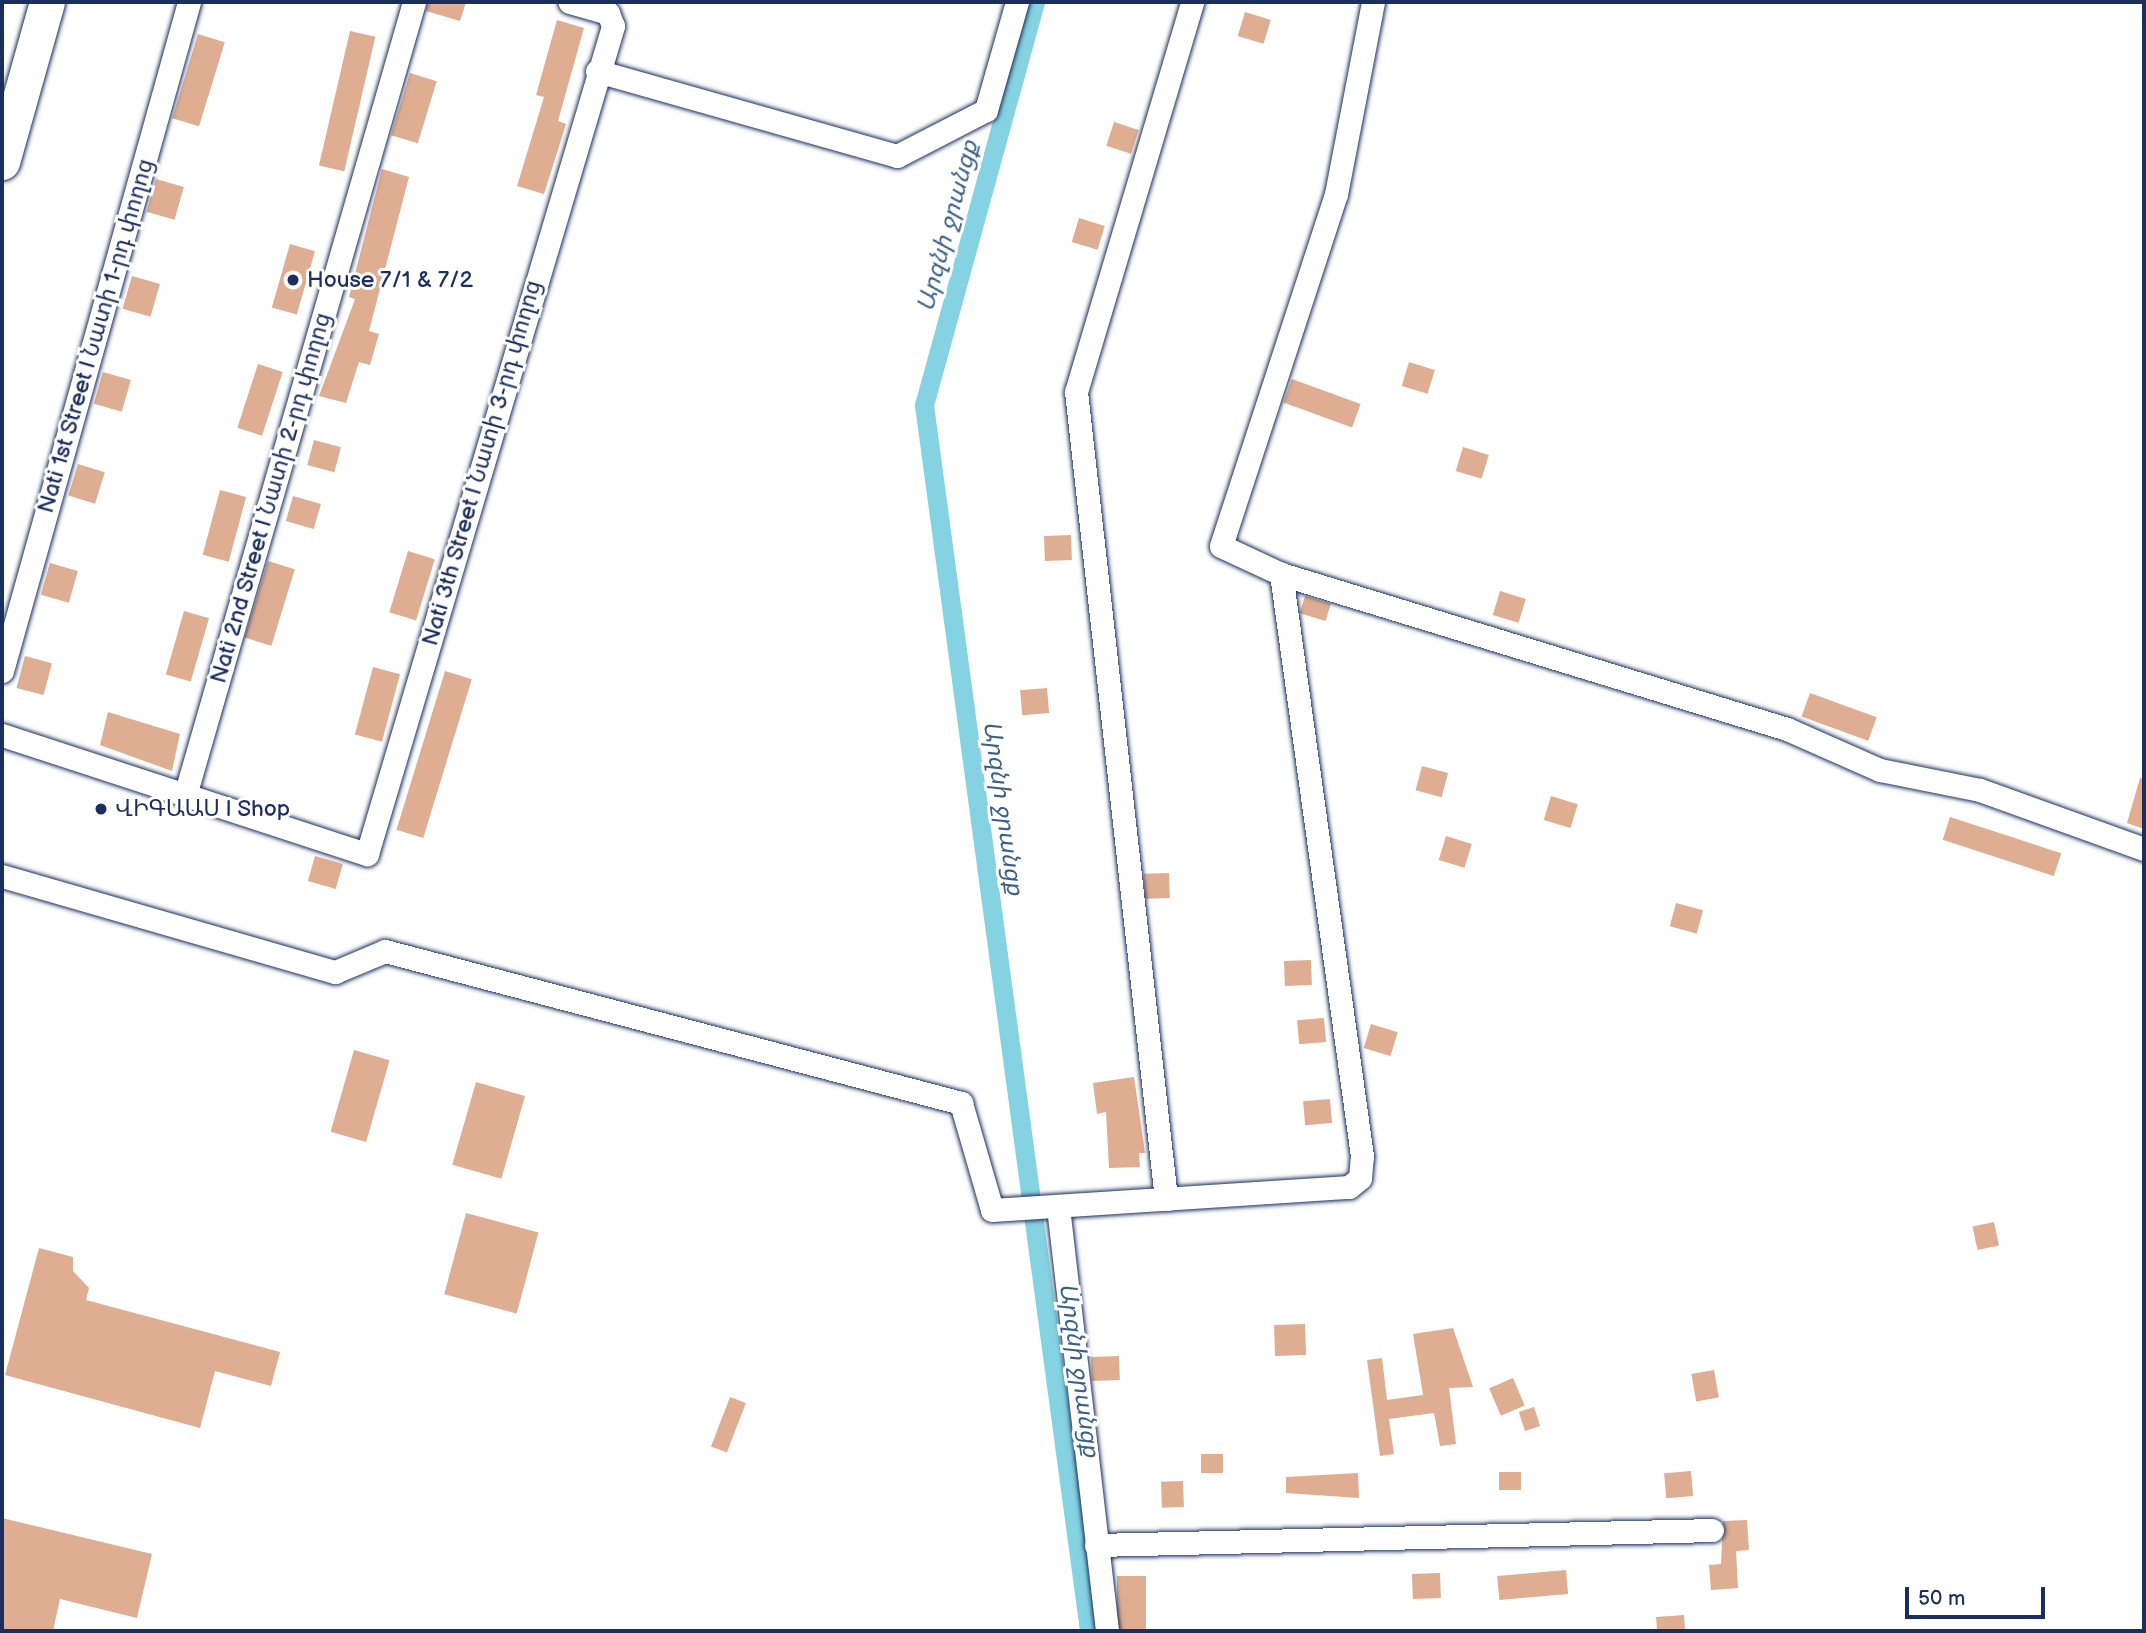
<!DOCTYPE html>
<html>
<head>
<meta charset="utf-8">
<style>
	body { margin:0 }
	#map { position:relative; width:2146px; height:1633px; overflow:hidden; background:#fff; font-family:"Balsamiq Sans","Noto Sans Armenian",sans-serif }
	div>[style] { position:absolute }
	.canal>* { height:19px; margin:-9.5px; padding:0 9.5px; transform-origin:9.5px; border-radius:9.5px; background:#85d3e2 }
	.building>* { inset:0; background:#dfad91; transform-origin:0 0 }
	.roads { filter:drop-shadow(0 0 2px #1b2f5e) drop-shadow(0 0 2px #1b2f5e) }
	.street>* { height:23px; margin:-11.5px; padding:0 11.5px; transform-origin:11.5px; border-radius:11.5px; background:#fff }
	.primary>* { height:35px; margin:-17.5px; padding:0 17.5px; transform-origin:17.5px; border-radius:17.5px; background:#fff }
	.dots>* { width:19px; height:19px; translate:-50% -50%; box-sizing:border-box; border:4px solid #fff; border-radius:50% }
	span { translate:-50% -50%; white-space:nowrap; text-align:center; line-height:1.15; -webkit-text-stroke:6px #fff; paint-order:stroke }
	.poi-label { font-size:23px; color:#1b2f5e }
	.left { translate:0 -50%; text-align:left }
	.street-label { font-size:23px; color:#1b2f5e }
	.water-label { font-size:24px; color:#3b6086; font-style:italic }
	.frame { position:absolute; inset:0; border:4px solid #1b2f5e; pointer-events:none }
	.scale { position:absolute; left:1905px; top:1587px; width:140px; height:32px; box-sizing:border-box; border:4px solid #1b2f5e; border-top:0; padding-left:9px; font-size:21px; line-height:24px; white-space:nowrap; color:#1b2f5e; -webkit-text-stroke:5px #fff; paint-order:stroke }
</style>
</head>
<body>
<div id="map">
	<div class="canal">
		<i style="left:1035px;top:2px;width:418px;rotate:105.4deg"></i>
		<i style="left:924px;top:405px;width:1237px;rotate:82.33deg"></i>
	</div>
	<div class="building">
		<i style="clip-path:polygon(428px 2px,466px 2px,460px 21px,426px 11px)"></i>
		<i style="left:1245px;top:12px;width:27px;height:25px;rotate:17deg"></i>
		<i style="clip-path:polygon(557px 20px,584px 28px,558px 121px,566px 124px,544px 194px,517px 186px,544px 97px,536px 95px)"></i>
		<i style="left:350px;top:31px;width:26px;height:138px;rotate:13deg"></i>
		<i style="left:198px;top:34px;width:28px;height:88px;rotate:17deg"></i>
		<i style="left:410px;top:73px;width:28px;height:65px;rotate:17deg"></i>
		<i style="left:1114px;top:122px;width:26px;height:25px;rotate:18deg"></i>
		<i style="clip-path:polygon(382px 169px,409px 177px,369px 331px,379px 334px,370px 365px,359px 362px,346px 403px,319px 396px,355px 299px,349px 297px)"></i>
		<i style="left:156px;top:179px;width:29px;height:34px;rotate:16deg"></i>
		<i style="left:1079px;top:218px;width:27px;height:25px;rotate:17deg"></i>
		<i style="left:290px;top:244px;width:26px;height:66px;rotate:16deg"></i>
		<i style="left:132px;top:276px;width:29px;height:34px;rotate:16deg"></i>
		<i style="left:1409px;top:362px;width:27px;height:25px;rotate:17deg"></i>
		<i style="left:258px;top:364px;width:26px;height:67px;rotate:18deg"></i>
		<i style="left:103px;top:372px;width:29px;height:33px;rotate:16deg"></i>
		<i style="left:1292px;top:379px;width:73px;height:25px;rotate:20deg"></i>
		<i style="left:314px;top:440px;width:28px;height:26px;rotate:15deg"></i>
		<i style="left:1463px;top:447px;width:27px;height:25px;rotate:17deg"></i>
		<i style="left:78px;top:464px;width:28px;height:33px;rotate:17deg"></i>
		<i style="left:220px;top:490px;width:27px;height:67px;rotate:15deg"></i>
		<i style="left:293px;top:496px;width:29px;height:26px;rotate:16deg"></i>
		<i style="left:1071px;top:535px;width:25px;height:27px;rotate:88deg"></i>
		<i style="left:408px;top:551px;width:28px;height:64px;rotate:17deg"></i>
		<i style="left:268px;top:561px;width:28px;height:80px;rotate:17deg"></i>
		<i style="left:50px;top:563px;width:29px;height:33px;rotate:16deg"></i>
		<i style="left:1500px;top:591px;width:27px;height:25px;rotate:17deg"></i>
		<i style="left:1305px;top:596px;width:27px;height:18px;rotate:17deg"></i>
		<i style="left:184px;top:611px;width:26px;height:66px;rotate:16deg"></i>
		<i style="left:25px;top:656px;width:28px;height:33px;rotate:15deg"></i>
		<i style="left:373px;top:667px;width:28px;height:70px;rotate:15deg"></i>
		<i style="left:445px;top:671px;width:28px;height:166px;rotate:17deg"></i>
		<i style="left:1047px;top:688px;width:25px;height:27px;rotate:85deg"></i>
		<i style="left:1810px;top:693px;width:71px;height:25px;rotate:20deg"></i>
		<i style="clip-path:polygon(108px 712px,180px 734px,172px 771px,100px 745px)"></i>
		<i style="left:1422px;top:766px;width:27px;height:25px;rotate:15deg"></i>
		<i style="clip-path:polygon(2140px 778px,2144px 779px,2144px 829px,2127px 823px)"></i>
		<i style="left:1551px;top:796px;width:28px;height:25px;rotate:17deg"></i>
		<i style="left:1950px;top:817px;width:117px;height:24px;rotate:18deg"></i>
		<i style="left:1446px;top:836px;width:27px;height:25px;rotate:17deg"></i>
		<i style="left:315px;top:856px;width:29px;height:26px;rotate:16deg"></i>
		<i style="left:1169px;top:873px;width:25px;height:25px;rotate:88deg"></i>
		<i style="left:1676px;top:903px;width:28px;height:24px;rotate:15deg"></i>
		<i style="left:1311px;top:960px;width:25px;height:27px;rotate:88deg"></i>
		<i style="left:1324px;top:1018px;width:24px;height:27px;rotate:85deg"></i>
		<i style="left:1371px;top:1024px;width:28px;height:25px;rotate:17deg"></i>
		<i style="left:354px;top:1050px;width:37px;height:85px;rotate:16deg"></i>
		<i style="clip-path:polygon(1134px 1077px,1145px 1153px,1139px 1153px,1140px 1167px,1109px 1168px,1106px 1112px,1097px 1114px,1093px 1083px)"></i>
		<i style="left:476px;top:1082px;width:51px;height:86px;rotate:16deg"></i>
		<i style="left:1330px;top:1099px;width:24px;height:27px;rotate:85deg"></i>
		<i style="left:466px;top:1213px;width:75px;height:84px;rotate:15deg"></i>
		<i style="left:1994px;top:1222px;width:24px;height:22px;rotate:78deg"></i>
		<i style="clip-path:polygon(39px 1248px,73px 1257px,73px 1271px,89px 1288px,86px 1300px,280px 1352px,271px 1386px,215px 1371px,200px 1428px,5px 1375px)"></i>
		<i style="left:1305px;top:1324px;width:31px;height:31px;rotate:88deg"></i>
		<i style="clip-path:polygon(1453px 1328px,1473px 1387px,1449px 1388px,1456px 1444px,1440px 1446px,1434px 1413px,1389px 1419px,1394px 1454px,1380px 1456px,1367px 1360px,1382px 1358px,1387px 1400px,1423px 1395px,1413px 1334px)"></i>
		<i style="left:1119px;top:1356px;width:24px;height:28px;rotate:88deg"></i>
		<i style="left:1714px;top:1370px;width:28px;height:23px;rotate:80deg"></i>
		<i style="left:1513px;top:1378px;width:30px;height:26px;rotate:67deg"></i>
		<i style="left:730px;top:1397px;width:17px;height:53px;rotate:21deg"></i>
		<i style="left:1534px;top:1407px;width:20px;height:16px;rotate:72deg"></i>
		<i style="left:1201px;top:1454px;width:22px;height:19px"></i>
		<i style="left:1691px;top:1471px;width:25px;height:27px;rotate:85deg"></i>
		<i style="left:1499px;top:1472px;width:22px;height:18px"></i>
		<i style="clip-path:polygon(1358px 1473px,1359px 1498px,1286px 1493px,1286px 1477px)"></i>
		<i style="left:1183px;top:1481px;width:26px;height:22px;rotate:88deg"></i>
		<i style="clip-path:polygon(2px 1518px,152px 1554px,137px 1618px,60px 1599px,53px 1631px,2px 1631px)"></i>
		<i style="clip-path:polygon(1747px 1520px,1749px 1550px,1736px 1551px,1738px 1588px,1711px 1590px,1709px 1565px,1721px 1564px,1723px 1521px)"></i>
		<i style="left:1566px;top:1570px;width:24px;height:69px;rotate:85deg"></i>
		<i style="left:1440px;top:1573px;width:25px;height:28px;rotate:88deg"></i>
		<i style="left:1117px;top:1576px;width:29px;height:55px"></i>
		<i style="left:1684px;top:1615px;width:16px;height:28px;rotate:86deg"></i>
	</div>
	<div class="roads">
		<div class="street">
			<i style="left:1373px;top:2px;width:196px;rotate:100.9deg"></i>
			<i style="left:1336px;top:194px;width:370px;rotate:108.1deg"></i>
			<i style="left:1221px;top:546px;width:66px;rotate:25deg"></i>
			<i style="left:1281px;top:574px;width:529px;rotate:17.03deg"></i>
			<i style="left:1787px;top:729px;width:102px;rotate:23.8deg"></i>
			<i style="left:1880px;top:770px;width:102px;rotate:11.3deg"></i>
			<i style="left:1980px;top:790px;width:174px;rotate:19.8deg"></i>
			<i style="left:597px;top:71px;width:312px;rotate:15.8deg"></i>
			<i style="left:897px;top:156px;width:100px;rotate:-27.3deg"></i>
			<i style="left:986px;top:110px;width:112px;rotate:-74deg"></i>
			<i style="left:2px;top:671px;width:695px;rotate:-74.38deg"></i>
			<i style="left:2px;top:735px;width:384px;rotate:18.1deg"></i>
			<i style="left:367px;top:854px;width:864px;rotate:-73.45deg"></i>
			<i style="left:613px;top:26px;width:14px;rotate:-111deg"></i>
			<i style="left:608px;top:13px;width:40px;rotate:-164deg"></i>
			<i style="left:186px;top:792px;width:822px;rotate:-73.9deg"></i>
			<i style="left:2px;top:876px;width:347px;rotate:16.1deg"></i>
			<i style="left:335px;top:972px;width:54px;rotate:-22.8deg"></i>
			<i style="left:385px;top:951px;width:596px;rotate:14.78deg"></i>
			<i style="left:961px;top:1103px;width:111px;rotate:73.8deg"></i>
			<i style="left:992px;top:1210px;width:358px;rotate:-3.7deg"></i>
			<i style="left:1349px;top:1187px;width:14px;rotate:-39deg"></i>
			<i style="left:1360px;top:1178px;width:22px;rotate:-85deg"></i>
			<i style="left:1362px;top:1156px;width:588px;rotate:-97.92deg"></i>
			<i style="left:1166px;top:1199px;width:812px;rotate:-96.36deg"></i>
			<i style="left:1076px;top:392px;width:407px;rotate:-73.4deg"></i>
			<i style="left:1058px;top:1207px;width:427px;rotate:83.4deg"></i>
			<i style="left:1096px;top:1545px;width:616px;rotate:-1.39deg"></i>
		</div>
		<div class="primary">
			<i style="left:2px;top:162px;width:166px;rotate:-74.3deg"></i>
		</div>
	</div>
	<div class="dots">
		<i style="left:293px;top:280px;background:#1b2f5e"></i>
		<i style="left:101px;top:809px;background:#1b2f5e"></i>
	</div>
	<div class="poi-label">
		<span class="left" style="left:307px;top:280px">House 7/1 &amp; 7/2</span>
		<span class="left" style="left:115px;top:809px">ՎԻԳԱԱՍ | Shop</span>
	</div>
	<div class="street-label">
		<span style="left:96px;top:336px;rotate:-74deg">Nati 1st Street | Նատի 1-րդ փողոց</span>
		<span style="left:482px;top:463px;rotate:-74deg">Nati 3th Street | Նատի 3-րդ փողոց</span>
		<span style="left:271px;top:498px;rotate:-74deg">Nati 2nd Street | Նատի 2-րդ փողոց</span>
	</div>
	<div class="water-label">
		<span style="left:948px;top:226px;rotate:-75deg">Արզնի ջրանցք</span>
		<span style="left:1003px;top:808px;rotate:82deg">Արզնի ջրանցք</span>
		<span style="left:1079px;top:1370px;rotate:82deg">Արզնի ջրանցք</span>
	</div>
	<div class="frame"></div>
	<div class="scale">50 m</div>
</div>
</body>
</html>
